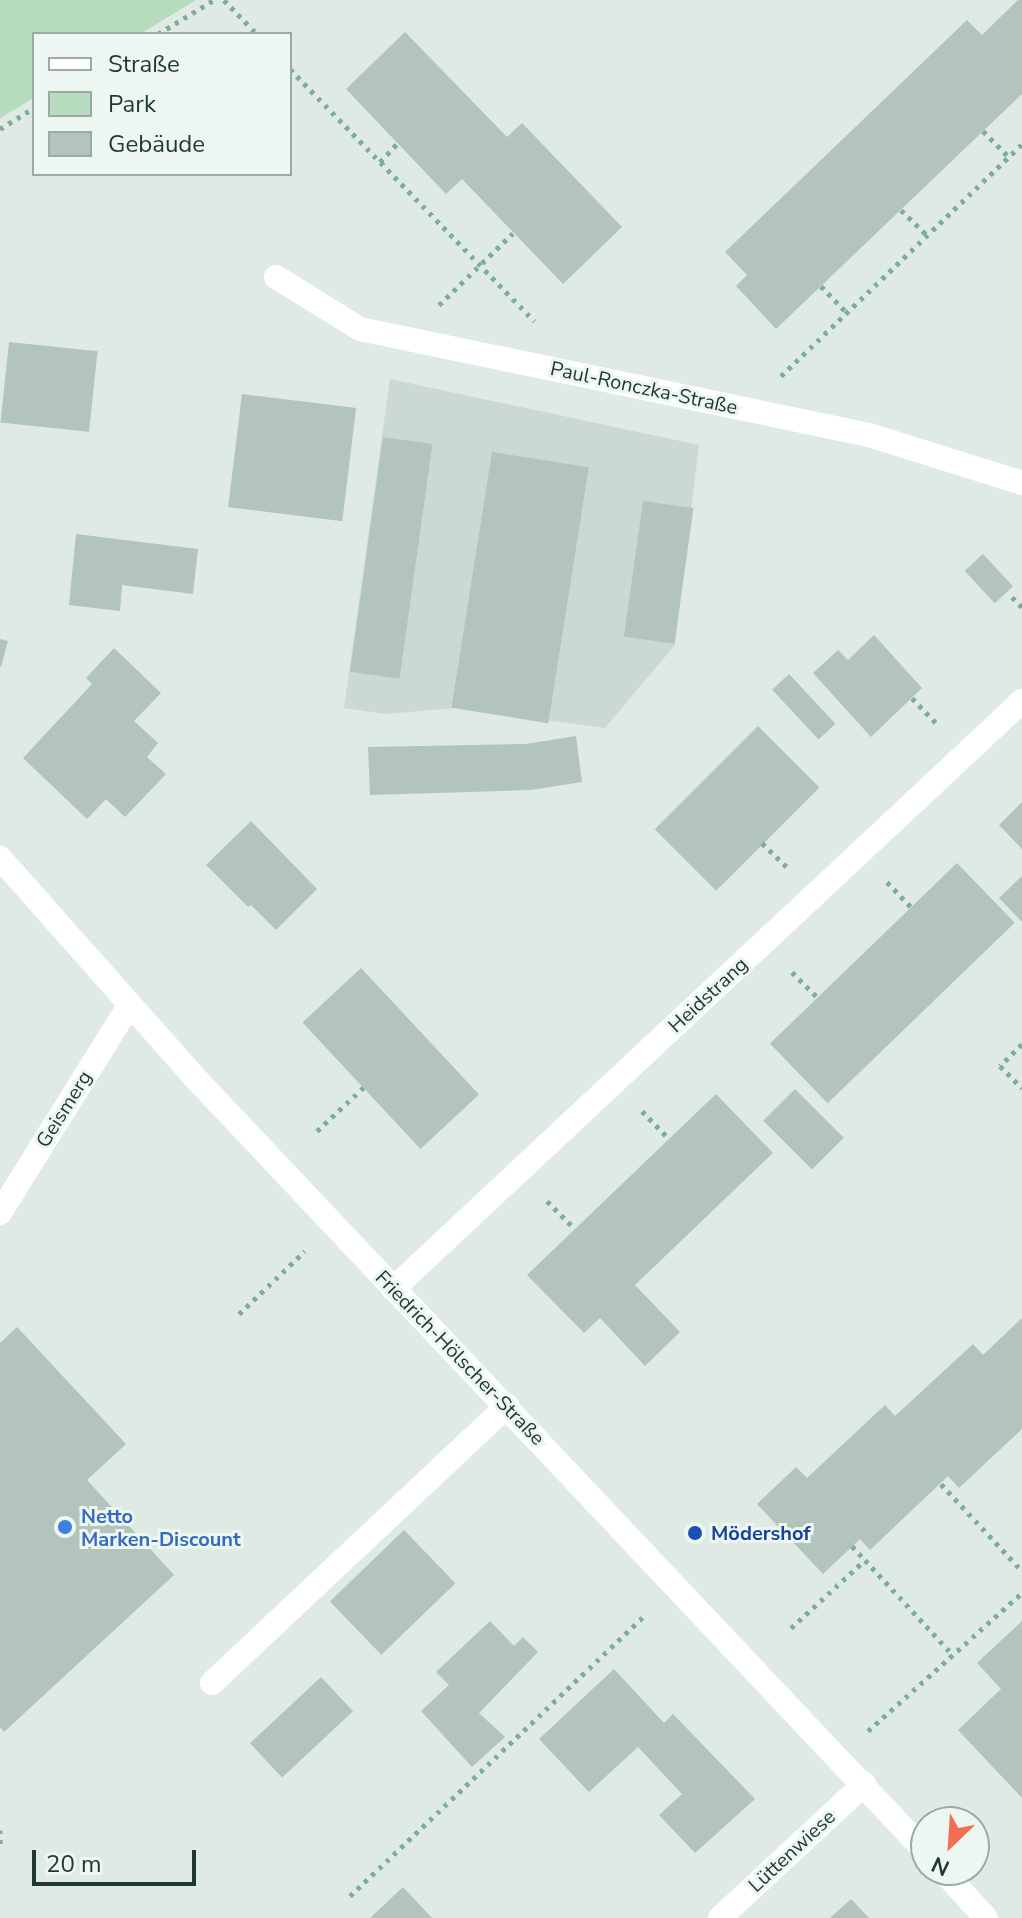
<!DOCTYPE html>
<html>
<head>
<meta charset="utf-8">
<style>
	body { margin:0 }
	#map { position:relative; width:1022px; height:1918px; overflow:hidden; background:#deeae3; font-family:"Nunito Sans",sans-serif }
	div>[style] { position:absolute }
	.built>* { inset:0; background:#ccd9d2 }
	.green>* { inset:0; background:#b6dcbd }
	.building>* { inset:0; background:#b3c4bc; transform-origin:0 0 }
	.path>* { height:5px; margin-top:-2.5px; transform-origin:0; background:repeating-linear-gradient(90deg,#7eae9b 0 4px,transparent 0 10px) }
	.minor>* { height:24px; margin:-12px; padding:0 12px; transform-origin:12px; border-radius:12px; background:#fff }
	.dots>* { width:22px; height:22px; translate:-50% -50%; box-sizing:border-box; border:4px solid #eef6f1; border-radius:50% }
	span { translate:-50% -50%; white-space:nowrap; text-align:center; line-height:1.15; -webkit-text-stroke:6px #eef6f1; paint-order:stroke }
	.street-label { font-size:20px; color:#1f3930 }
	.shop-label { font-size:20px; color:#366cbe; font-weight:700 }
	.left { translate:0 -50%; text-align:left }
	.transit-label { font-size:20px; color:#164399; font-weight:700 }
	.legend { position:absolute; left:32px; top:32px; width:260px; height:144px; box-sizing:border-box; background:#eef6f1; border:2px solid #9baaa4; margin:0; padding:10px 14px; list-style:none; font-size:24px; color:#1f3930 }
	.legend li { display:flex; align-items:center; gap:16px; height:40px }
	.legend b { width:40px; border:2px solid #9baaa4 }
	.north { position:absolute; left:910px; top:1806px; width:80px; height:80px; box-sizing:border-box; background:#eef6f1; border:2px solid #9baaa4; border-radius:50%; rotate:205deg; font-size:22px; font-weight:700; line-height:32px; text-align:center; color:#1f3930 }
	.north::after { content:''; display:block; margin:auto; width:28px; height:36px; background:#f36d52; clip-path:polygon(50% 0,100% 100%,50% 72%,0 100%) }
	.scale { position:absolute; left:32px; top:1850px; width:164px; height:36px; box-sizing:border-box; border:4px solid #1f3930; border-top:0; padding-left:10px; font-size:24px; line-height:28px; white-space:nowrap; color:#1f3930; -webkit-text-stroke:6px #eef6f1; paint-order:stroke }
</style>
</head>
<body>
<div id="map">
	<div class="built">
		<i style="clip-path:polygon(390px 379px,699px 445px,675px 645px,605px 728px,456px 708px,385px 714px,344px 708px)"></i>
	</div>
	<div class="green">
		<i style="clip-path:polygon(0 0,196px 0,140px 34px,34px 34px,34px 98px,0 118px)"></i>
	</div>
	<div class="building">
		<i style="clip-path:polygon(1018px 0,1022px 0,1022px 94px,776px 329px,736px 286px,747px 275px,725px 252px,967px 20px,982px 35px)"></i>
		<i style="clip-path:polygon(405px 32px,507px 137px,522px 123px,622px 227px,563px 284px,462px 179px,446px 194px,346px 89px)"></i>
		<i style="left:9px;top:342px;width:89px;height:81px;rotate:6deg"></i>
		<i style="left:242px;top:394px;width:115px;height:114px;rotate:7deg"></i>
		<i style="left:383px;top:437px;width:50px;height:237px;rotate:8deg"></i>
		<i style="left:492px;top:452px;width:98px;height:259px;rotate:9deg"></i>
		<i style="left:643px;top:501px;width:51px;height:137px;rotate:8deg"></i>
		<i style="clip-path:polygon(76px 534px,198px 549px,193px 594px,122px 585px,120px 611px,69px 605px)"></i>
		<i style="left:983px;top:554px;width:44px;height:25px;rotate:47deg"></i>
		<i style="clip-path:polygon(874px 635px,922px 688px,871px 737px,813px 673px,838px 650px,848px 660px)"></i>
		<i style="clip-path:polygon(0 639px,8px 641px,1px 667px,0 666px)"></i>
		<i style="clip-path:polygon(114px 648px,161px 693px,134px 721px,158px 743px,147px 757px,166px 774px,125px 817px,106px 799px,87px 819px,23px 758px,92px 684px,86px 678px)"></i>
		<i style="left:789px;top:674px;width:68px;height:23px;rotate:47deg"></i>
		<i style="left:758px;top:726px;width:87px;height:146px;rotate:45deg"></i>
		<i style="clip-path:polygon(576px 736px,582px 782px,531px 790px,370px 795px,368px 747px,526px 744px)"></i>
		<i style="clip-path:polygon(1022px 802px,1022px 849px,999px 825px)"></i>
		<i style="clip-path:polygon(251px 821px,317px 889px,276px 930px,251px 905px,248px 907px,206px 865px)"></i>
		<i style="left:957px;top:863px;width:83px;height:260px;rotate:46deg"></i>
		<i style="clip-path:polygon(1022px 876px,1022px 922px,999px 898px)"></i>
		<i style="left:361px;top:968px;width:173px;height:80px;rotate:47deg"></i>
		<i style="left:795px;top:1089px;width:69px;height:45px;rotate:45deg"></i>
		<i style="clip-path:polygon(716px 1094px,773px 1153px,635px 1285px,680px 1332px,645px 1366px,600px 1318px,584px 1333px,527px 1275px)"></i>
		<i style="clip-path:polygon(1022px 1318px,1022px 1429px,959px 1488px,948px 1476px,870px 1550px,860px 1539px,823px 1574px,757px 1504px,796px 1467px,807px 1478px,885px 1405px,895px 1416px,973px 1344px,983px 1355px)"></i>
		<i style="clip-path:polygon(17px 1327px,126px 1444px,87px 1480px,174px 1575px,4px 1732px,0 1727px,0 1343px)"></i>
		<i style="left:404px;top:1530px;width:74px;height:103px;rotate:46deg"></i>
		<i style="clip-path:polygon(490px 1621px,514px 1646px,523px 1637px,538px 1652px,479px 1713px,505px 1737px,472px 1767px,421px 1711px,449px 1685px,436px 1672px)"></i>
		<i style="clip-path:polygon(1022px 1621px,1022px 1798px,958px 1730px,1001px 1689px,977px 1663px)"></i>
		<i style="clip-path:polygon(614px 1669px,664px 1723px,673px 1714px,755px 1799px,695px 1853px,659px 1815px,682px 1794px,638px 1747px,589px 1792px,539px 1739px)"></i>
		<i style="left:321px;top:1677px;width:47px;height:97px;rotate:47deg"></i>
		<i style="clip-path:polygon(403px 1887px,432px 1918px,370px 1918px)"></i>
		<i style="clip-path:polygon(851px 1899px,869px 1918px,830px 1918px)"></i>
	</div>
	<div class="path">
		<i style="left:224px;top:0;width:47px;rotate:45.9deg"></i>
		<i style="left:158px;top:34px;width:66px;rotate:-31.3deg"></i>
		<i style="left:290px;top:69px;width:351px;rotate:45.9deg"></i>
		<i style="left:0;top:129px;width:40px;rotate:-32deg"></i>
		<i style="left:983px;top:131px;width:37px;rotate:45deg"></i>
		<i style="left:380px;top:162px;width:26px;rotate:-47deg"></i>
		<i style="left:901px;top:210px;width:36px;rotate:44deg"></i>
		<i style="left:821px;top:286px;width:37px;rotate:46deg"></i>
		<i style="left:439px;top:305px;width:103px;rotate:-44.2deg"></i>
		<i style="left:781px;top:376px;width:335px;rotate:-43.9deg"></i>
		<i style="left:1012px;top:597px;width:14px;rotate:45deg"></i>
		<i style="left:912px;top:698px;width:39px;rotate:46deg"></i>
		<i style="left:762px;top:843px;width:35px;rotate:44deg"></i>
		<i style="left:887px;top:882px;width:35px;rotate:46deg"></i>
		<i style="left:792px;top:972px;width:35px;rotate:45deg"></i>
		<i style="left:1022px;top:1044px;width:31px;rotate:135deg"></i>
		<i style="left:1000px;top:1066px;width:31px;rotate:45deg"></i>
		<i style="left:642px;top:1111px;width:39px;rotate:46deg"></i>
		<i style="left:317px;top:1131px;width:64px;rotate:-43.1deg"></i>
		<i style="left:547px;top:1201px;width:40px;rotate:45deg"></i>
		<i style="left:239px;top:1314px;width:91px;rotate:-43.7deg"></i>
		<i style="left:941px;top:1484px;width:119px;rotate:47deg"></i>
		<i style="left:852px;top:1546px;width:19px;rotate:47deg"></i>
		<i style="left:791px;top:1628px;width:100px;rotate:-42.6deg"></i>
		<i style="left:865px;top:1560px;width:129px;rotate:47.2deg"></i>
		<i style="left:868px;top:1731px;width:207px;rotate:-41.9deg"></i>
		<i style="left:0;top:1830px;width:19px;rotate:90deg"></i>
		<i style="left:350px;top:1896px;width:410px;rotate:-43.6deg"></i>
	</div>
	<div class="minor">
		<i style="left:276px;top:277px;width:99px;rotate:31.8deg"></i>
		<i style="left:360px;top:329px;width:520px;rotate:11.76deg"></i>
		<i style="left:869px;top:435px;width:160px;rotate:17.4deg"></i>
		<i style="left:0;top:858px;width:300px;rotate:48.4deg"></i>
		<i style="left:199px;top:1082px;width:1059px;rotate:46.65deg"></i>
		<i style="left:0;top:1213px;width:244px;rotate:-58.1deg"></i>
		<i style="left:393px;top:1289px;width:861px;rotate:-43.07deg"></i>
		<i style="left:212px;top:1683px;width:405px;rotate:-43.2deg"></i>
		<i style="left:942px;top:1870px;width:65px;rotate:47.5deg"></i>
		<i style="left:720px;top:1918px;width:197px;rotate:-42.9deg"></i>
	</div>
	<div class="dots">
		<i style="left:65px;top:1527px;background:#3f7fe0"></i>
		<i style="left:695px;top:1533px;background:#1a4fb4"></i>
	</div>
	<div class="street-label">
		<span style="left:644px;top:388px;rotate:12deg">Paul-Ronczka-Straße</span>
		<span style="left:708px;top:995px;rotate:-43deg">Heidstrang</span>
		<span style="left:64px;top:1109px;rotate:-58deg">Geismerg</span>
		<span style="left:460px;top:1358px;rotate:46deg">Friedrich-Hölscher-Straße</span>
		<span style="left:792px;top:1851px;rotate:-43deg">Lüttenwiese</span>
	</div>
	<div class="shop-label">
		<span class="left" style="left:81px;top:1528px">Netto<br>Marken-Discount</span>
	</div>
	<div class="transit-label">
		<span class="left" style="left:711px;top:1533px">Mödershof</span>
	</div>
	<ul class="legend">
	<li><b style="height:10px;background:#fff"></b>Straße</li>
	<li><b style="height:22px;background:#b6dcbd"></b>Park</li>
	<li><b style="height:22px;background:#b3c4bc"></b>Gebäude</li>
	</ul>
	<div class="north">N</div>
	<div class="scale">20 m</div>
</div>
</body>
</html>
